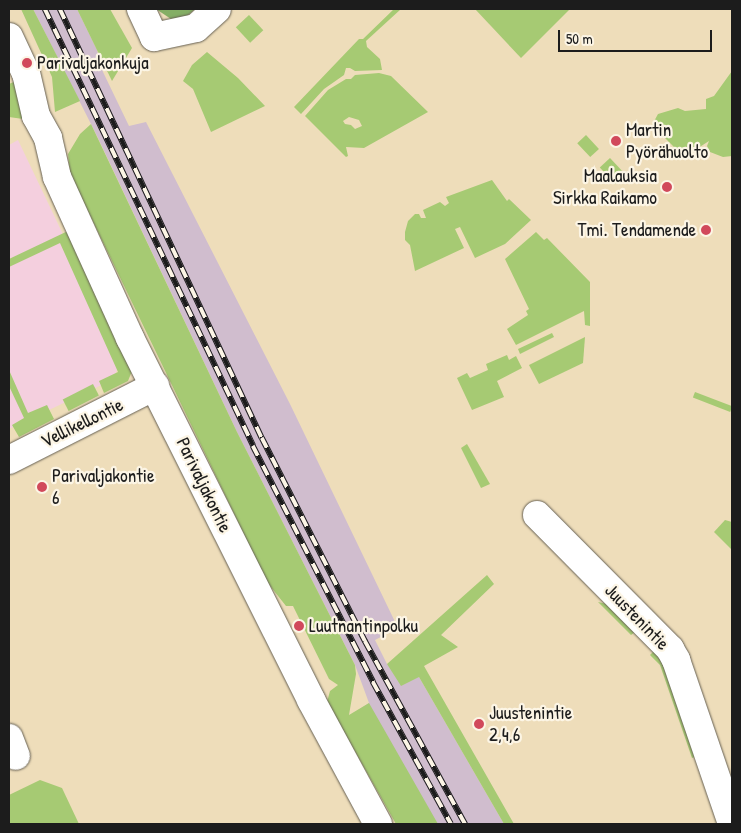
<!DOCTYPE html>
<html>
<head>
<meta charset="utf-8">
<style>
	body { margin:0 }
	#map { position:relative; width:741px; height:833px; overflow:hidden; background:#eeddba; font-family:"Patrick Hand",sans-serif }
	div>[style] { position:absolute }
	.built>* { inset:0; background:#f4cfde }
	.industrial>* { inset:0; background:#d0bdce }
	.green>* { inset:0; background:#a6ca73; transform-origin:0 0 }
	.forest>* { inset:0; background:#84ae65 }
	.roads { filter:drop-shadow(0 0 1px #666053) drop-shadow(0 0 1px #666053) }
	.minor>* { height:28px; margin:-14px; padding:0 14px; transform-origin:14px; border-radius:14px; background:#fff }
	.rail>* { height:5.5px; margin-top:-2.75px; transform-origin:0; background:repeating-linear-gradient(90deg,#fcf5e5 0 11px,#1c1c1c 0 22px); box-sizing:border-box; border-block:1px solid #1c1c1c }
	.dots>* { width:14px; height:14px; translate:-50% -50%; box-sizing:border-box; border:2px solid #fcf5e5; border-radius:50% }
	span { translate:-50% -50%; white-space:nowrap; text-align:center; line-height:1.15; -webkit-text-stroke:4.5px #fcf5e5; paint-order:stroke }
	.poi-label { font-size:19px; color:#1c1c1c }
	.left { translate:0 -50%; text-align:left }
	.right { translate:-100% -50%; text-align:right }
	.street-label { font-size:19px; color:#1c1c1c }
	.frame { position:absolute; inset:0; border:10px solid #1c1c1c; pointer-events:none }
	.scale { position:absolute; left:558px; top:30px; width:154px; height:22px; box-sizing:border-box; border:2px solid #1c1c1c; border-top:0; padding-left:6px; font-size:15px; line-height:18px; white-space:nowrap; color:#1c1c1c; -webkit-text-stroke:4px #fcf5e5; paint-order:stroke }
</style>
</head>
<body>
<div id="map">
	<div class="built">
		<i style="clip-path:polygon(18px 140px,121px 356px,114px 379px,9px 429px,9px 145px)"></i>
	</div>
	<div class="industrial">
		<i style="clip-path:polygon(33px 9px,77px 9px,97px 50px,103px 72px,129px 126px,146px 122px,290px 404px,398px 628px,375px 640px,387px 664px,419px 677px,504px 824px,409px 824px,349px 716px,369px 703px,355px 665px,237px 432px,97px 136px)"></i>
	</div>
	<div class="green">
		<i style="clip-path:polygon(21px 9px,33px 9px,80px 101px,55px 112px,52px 77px)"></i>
		<i style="clip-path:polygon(77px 9px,110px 9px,132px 48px,112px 81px)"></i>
		<i style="clip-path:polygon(394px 9px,401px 9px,366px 41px,367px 47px,380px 59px,382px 70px,355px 71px,350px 68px,346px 68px,344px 75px,324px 89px,301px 114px,294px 107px,359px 39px,363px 39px)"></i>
		<i style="clip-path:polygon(475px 9px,570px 9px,521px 58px)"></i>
		<i style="left:249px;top:15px;width:21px;height:18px;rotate:47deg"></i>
		<i style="clip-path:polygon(207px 52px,238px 78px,265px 106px,211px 132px,193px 89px,183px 81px,192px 65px)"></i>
		<i style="clip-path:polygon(732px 71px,732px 156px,723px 157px,710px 152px,707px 146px,709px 141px,684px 157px,652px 125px,658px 114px,678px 108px,685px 111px,706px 109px,706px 99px,714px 96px)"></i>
		<i style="clip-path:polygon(evenodd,379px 73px,391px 76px,428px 112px,364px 148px,346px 147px,348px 156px,346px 157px,305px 116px,328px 90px,346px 79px,351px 79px,355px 75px,379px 73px,349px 117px,359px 120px,362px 126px,355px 129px,351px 125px,345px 124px,343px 121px,349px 117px)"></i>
		<i style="clip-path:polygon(16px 81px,23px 119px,9px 117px,9px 84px)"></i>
		<i style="clip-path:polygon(91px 124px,237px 432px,355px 665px,356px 674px,349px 715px,369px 703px,438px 824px,396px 824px,327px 702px,330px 691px,338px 685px,329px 679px,293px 606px,286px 606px,267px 582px,70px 174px,68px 154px,80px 134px)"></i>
		<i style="left:586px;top:135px;width:19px;height:12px;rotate:47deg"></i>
		<i style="left:610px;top:158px;width:23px;height:14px;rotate:47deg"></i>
		<i style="clip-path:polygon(492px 180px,507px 201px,509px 199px,531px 220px,505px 244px,475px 258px,460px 227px,455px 229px,464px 248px,415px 271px,410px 245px,405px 240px,405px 232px,408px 221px,415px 214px,419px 214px,421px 218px,426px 218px,423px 210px,440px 202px,445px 206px,449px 203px,446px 197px)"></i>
		<i style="clip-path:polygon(70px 230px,132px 371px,128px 381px,104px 393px,99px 381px,118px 372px,60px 243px,9px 267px,9px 259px)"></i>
		<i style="clip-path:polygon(536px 232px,544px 240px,547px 238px,590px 282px,590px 326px,585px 325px,584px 311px,516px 345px,507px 329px,528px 315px,526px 311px,529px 309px,505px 259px)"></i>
		<i style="clip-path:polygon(552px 333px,554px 337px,520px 354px,518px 349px)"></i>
		<i style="clip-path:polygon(585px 337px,583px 363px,539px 384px,529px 365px)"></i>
		<i style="clip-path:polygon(507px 355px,509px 360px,516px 356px,522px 368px,497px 381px,504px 397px,472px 410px,457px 378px,467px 373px,470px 378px,488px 370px,486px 364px)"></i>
		<i style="clip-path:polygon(9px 370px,28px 413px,47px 405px,54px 419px,19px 437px,12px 425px,24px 418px,9px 386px)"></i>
		<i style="left:93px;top:384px;width:13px;height:34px;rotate:63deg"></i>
		<i style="left:695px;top:392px;width:40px;height:6px;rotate:21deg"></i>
		<i style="clip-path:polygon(467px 444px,490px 484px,481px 488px,461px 448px)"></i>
		<i style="clip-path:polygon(725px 520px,732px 522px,732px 550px,714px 532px)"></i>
		<i style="clip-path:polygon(487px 575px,494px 584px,441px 635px,458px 647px,424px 666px,514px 824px,504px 824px,419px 677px,401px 686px,387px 664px)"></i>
		<i style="clip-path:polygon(598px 602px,607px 604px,635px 632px,631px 635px)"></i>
		<i style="clip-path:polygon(654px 651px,665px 663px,698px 756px,692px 758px,660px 665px,650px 655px)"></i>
		<i style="clip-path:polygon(40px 780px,62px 788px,79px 824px,9px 824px,9px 795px)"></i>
	</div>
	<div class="forest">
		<i style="clip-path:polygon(156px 9px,195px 9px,187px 16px,171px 19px)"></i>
	</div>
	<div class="roads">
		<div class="minor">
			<i style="left:141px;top:9px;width:31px;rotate:65deg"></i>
			<i style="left:154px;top:37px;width:43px;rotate:-12.1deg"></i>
			<i style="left:196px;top:28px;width:28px;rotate:-42deg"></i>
			<i style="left:9px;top:37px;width:40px;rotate:65deg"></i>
			<i style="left:26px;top:73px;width:44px;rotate:76.9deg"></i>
			<i style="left:36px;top:116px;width:25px;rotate:61deg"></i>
			<i style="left:48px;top:138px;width:40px;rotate:77deg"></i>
			<i style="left:57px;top:177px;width:177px;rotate:65.6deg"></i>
			<i style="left:130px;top:338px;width:405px;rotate:63.4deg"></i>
			<i style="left:311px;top:700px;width:141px;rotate:61.6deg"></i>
			<i style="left:9px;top:460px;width:164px;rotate:-26.9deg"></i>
			<i style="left:537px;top:515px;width:189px;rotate:45.2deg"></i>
			<i style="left:670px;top:649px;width:13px;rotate:61deg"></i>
			<i style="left:676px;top:660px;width:173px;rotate:71.1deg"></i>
			<i style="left:9px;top:738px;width:19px;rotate:69deg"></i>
		</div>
	</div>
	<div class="rail">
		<i style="left:45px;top:9px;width:484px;rotate:64.5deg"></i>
		<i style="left:253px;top:446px;width:265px;rotate:63deg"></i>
		<i style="left:373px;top:682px;width:162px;rotate:61.2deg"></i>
		<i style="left:60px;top:9px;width:474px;rotate:64.8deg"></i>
		<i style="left:262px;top:438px;width:228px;rotate:63.1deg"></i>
		<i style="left:365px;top:641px;width:209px;rotate:61.3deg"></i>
	</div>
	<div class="dots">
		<i style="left:27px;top:63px;background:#d1495b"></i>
		<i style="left:616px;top:141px;background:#d1495b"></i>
		<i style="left:667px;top:187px;background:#d1495b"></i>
		<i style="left:706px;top:230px;background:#d1495b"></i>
		<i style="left:42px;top:487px;background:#d1495b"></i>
		<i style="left:299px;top:626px;background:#d1495b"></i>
		<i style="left:479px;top:724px;background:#d1495b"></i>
	</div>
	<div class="poi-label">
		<span class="left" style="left:37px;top:63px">Parivaljakonkuja</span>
		<span class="left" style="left:626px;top:141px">Martin<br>Pyörähuolto</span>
		<span class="right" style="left:657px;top:187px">Maalauksia<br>Sirkka Raikamo</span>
		<span class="right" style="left:696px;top:230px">Tmi. Tendamende</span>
		<span class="left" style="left:52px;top:487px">Parivaljakontie<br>6</span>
		<span class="left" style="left:309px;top:626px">Luutnantinpolku</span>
		<span class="left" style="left:489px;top:724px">Juustenintie<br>2,4,6</span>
	</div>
	<div class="street-label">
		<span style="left:82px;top:423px;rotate:-26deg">Vellikellontie</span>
		<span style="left:204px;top:485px;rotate:64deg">Parivaljakontie</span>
		<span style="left:637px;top:617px;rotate:46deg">Juustenintie</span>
	</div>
	<div class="frame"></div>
	<div class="scale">50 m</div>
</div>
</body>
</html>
